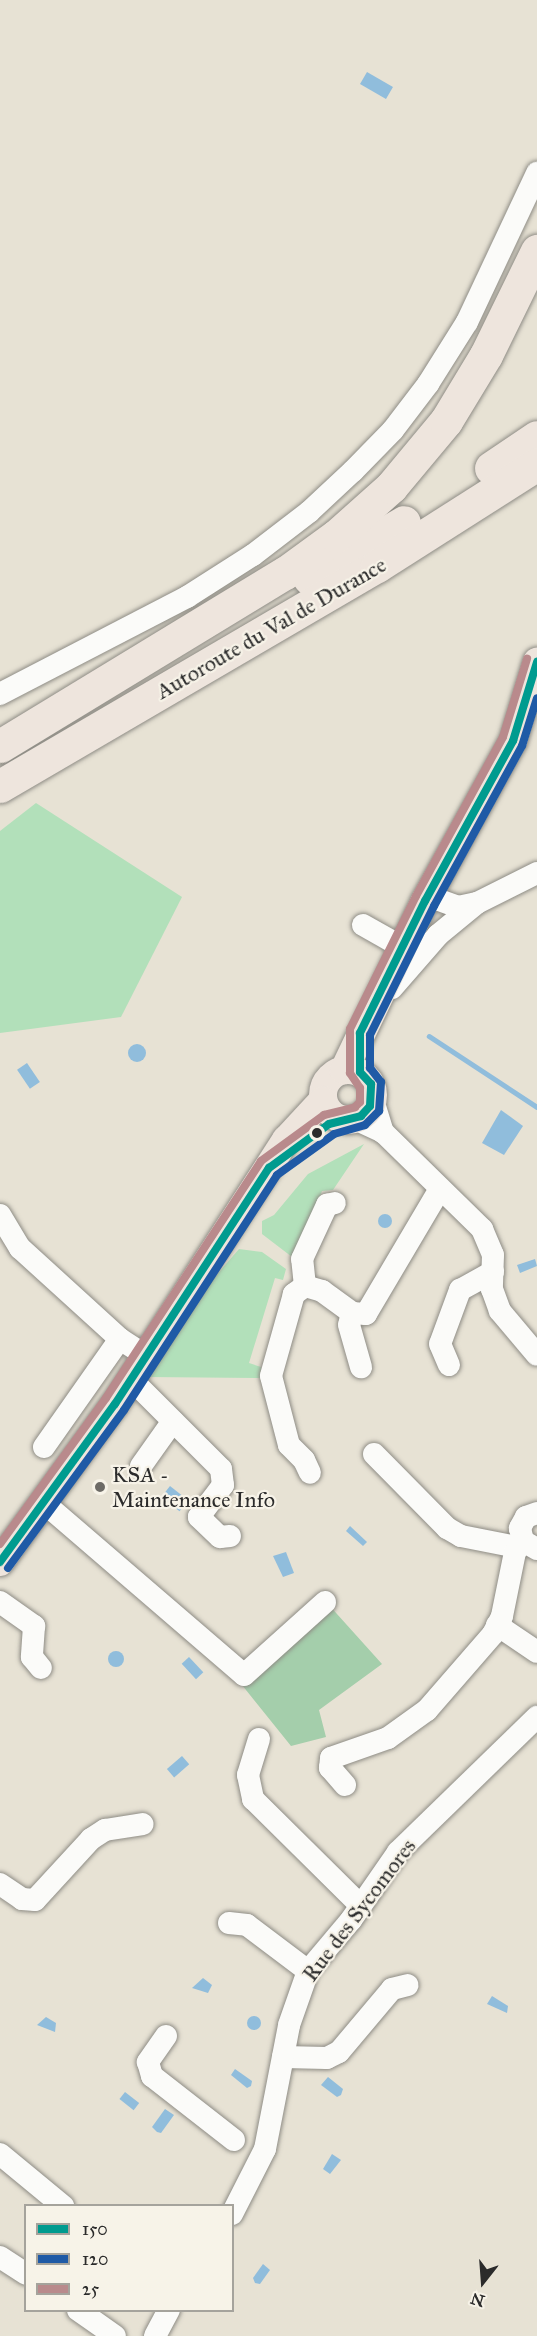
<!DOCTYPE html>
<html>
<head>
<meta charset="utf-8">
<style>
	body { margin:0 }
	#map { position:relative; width:537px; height:2336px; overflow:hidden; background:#e7e2d4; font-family:"IM FELL Great Primer",serif }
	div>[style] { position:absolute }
	.green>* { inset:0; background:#b2e0ba }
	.forest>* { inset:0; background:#a4ceab }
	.water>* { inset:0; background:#90bddc; transform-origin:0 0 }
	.round { border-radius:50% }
	.stream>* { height:4.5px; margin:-2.25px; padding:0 2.25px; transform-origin:2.25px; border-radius:2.25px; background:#90bddc }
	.roads { filter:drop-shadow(0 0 2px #8e8c85) drop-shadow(0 0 2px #8e8c85) }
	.minor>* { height:22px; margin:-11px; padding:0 11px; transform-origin:11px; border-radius:11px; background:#fbfbf9 }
	.major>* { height:28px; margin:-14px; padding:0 14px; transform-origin:14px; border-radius:14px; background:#eee5dd }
	.major>.ring { margin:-14px; padding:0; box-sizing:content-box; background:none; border:28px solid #eee5dd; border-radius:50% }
	.highway>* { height:33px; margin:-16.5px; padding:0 16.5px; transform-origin:16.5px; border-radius:16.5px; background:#eee5dd }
	.bus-1>* { height:8px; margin:-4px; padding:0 4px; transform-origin:4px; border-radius:4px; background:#009b8f }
	.bus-2>* { height:8px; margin:-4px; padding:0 4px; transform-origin:4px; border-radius:4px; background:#1f5aa6 }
	.bus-3>* { height:8px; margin:-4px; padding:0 4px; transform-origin:4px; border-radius:4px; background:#b98a8c }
	.dots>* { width:16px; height:16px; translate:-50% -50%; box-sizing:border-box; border:3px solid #f7f3e8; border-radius:50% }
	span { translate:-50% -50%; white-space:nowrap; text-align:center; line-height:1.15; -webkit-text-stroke:4.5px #f7f3e8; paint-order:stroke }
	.street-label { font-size:22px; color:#2b2b2b }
	.poi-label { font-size:22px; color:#2b2b2b }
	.left { translate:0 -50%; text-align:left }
	.legend { position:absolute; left:24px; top:2204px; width:210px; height:108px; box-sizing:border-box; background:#f7f3e8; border:2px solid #a5a39c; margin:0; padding:8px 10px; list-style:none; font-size:18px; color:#2b2b2b }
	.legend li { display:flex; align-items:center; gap:12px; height:30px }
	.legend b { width:30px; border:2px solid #a5a39c }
	.north { position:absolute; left:453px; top:2252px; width:60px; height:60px; -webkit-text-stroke:4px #f7f3e8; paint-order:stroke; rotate:197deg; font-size:16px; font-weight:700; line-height:24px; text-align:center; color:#2b2b2b }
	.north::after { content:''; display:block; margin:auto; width:21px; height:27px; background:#2b2b2b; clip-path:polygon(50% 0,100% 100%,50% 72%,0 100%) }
</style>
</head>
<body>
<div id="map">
	<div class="green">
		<i style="clip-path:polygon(36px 803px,182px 897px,121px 1017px,0 1033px,0 831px)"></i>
		<i style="clip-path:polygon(364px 1144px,333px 1190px,322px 1191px,296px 1260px,262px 1234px,262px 1221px,274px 1215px,308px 1174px)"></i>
		<i style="clip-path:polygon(239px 1249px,262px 1252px,286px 1269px,283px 1280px,275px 1278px,249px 1363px,261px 1367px,260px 1378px,147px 1377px,207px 1286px)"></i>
	</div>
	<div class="forest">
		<i style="clip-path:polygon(328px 1604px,382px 1664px,319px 1710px,326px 1737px,291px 1746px,238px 1680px)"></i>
	</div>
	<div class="water">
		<i style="left:367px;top:72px;width:30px;height:14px;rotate:30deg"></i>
		<i class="round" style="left:128px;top:1044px;width:18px;height:18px"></i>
		<i style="left:27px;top:1063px;width:23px;height:12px;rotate:56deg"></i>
		<i style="clip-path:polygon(501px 1110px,523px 1126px,504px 1155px,482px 1143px)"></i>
		<i class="round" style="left:378px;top:1214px;width:14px;height:14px"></i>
		<i style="clip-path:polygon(535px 1259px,537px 1266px,520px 1273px,517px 1265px)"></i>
		<i style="left:170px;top:1486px;width:23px;height:14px;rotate:38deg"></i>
		<i style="clip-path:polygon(350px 1526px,367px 1542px,363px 1546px,346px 1531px)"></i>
		<i style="clip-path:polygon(286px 1552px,294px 1573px,283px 1577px,273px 1556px)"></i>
		<i class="round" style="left:108px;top:1651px;width:16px;height:16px"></i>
		<i style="left:189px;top:1657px;width:21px;height:10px;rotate:47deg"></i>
		<i style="left:182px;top:1756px;width:11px;height:20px;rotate:49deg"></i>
		<i style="clip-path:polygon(203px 1978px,212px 1985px,208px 1993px,192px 1988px)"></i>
		<i style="clip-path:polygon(492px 1996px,508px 2006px,507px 2013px,487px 2004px)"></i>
		<i class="round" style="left:247px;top:2016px;width:14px;height:14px"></i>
		<i style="clip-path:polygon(46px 2017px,56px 2023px,55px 2032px,37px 2025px)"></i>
		<i style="clip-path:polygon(235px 2069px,252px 2081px,251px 2086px,247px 2088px,231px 2075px)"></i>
		<i style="clip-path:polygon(328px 2077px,343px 2089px,341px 2095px,337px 2097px,321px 2085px)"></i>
		<i style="left:125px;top:2092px;width:18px;height:9px;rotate:38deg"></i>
		<i style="clip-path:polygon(165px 2109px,174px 2115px,161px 2133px,157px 2132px,152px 2127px)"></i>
		<i style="clip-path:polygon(332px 2154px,341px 2160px,330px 2174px,323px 2169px)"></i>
		<i style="clip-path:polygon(263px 2264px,270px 2270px,260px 2284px,255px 2283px,253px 2278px)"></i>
	</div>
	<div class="stream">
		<i style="left:429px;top:1036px;width:129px;rotate:33.3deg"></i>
	</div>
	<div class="roads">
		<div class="minor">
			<i style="left:0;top:694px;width:211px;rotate:-27.4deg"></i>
			<i style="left:187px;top:597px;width:78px;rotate:-32.5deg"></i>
			<i style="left:253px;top:555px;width:71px;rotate:-37.5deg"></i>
			<i style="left:309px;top:512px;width:60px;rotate:-43deg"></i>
			<i style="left:353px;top:471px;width:57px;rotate:-45.7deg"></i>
			<i style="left:393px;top:430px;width:58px;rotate:-52.7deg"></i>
			<i style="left:428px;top:384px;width:73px;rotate:-57.8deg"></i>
			<i style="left:467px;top:322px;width:165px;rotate:-64.8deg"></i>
			<i style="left:428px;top:896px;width:32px;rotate:20deg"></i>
			<i style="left:458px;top:907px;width:19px;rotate:-12deg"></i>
			<i style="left:477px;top:903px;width:67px;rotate:-26.6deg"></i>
			<i style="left:363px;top:925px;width:45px;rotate:29.4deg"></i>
			<i style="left:392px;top:988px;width:70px;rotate:-49deg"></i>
			<i style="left:438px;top:935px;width:50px;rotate:-39.4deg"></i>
			<i style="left:373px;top:1100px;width:34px;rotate:73deg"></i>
			<i style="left:355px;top:1119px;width:31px;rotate:25deg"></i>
			<i style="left:383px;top:1132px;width:139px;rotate:44.4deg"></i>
			<i style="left:482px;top:1229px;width:28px;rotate:67deg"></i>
			<i style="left:493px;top:1255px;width:34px;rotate:92deg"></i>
			<i style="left:492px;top:1289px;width:23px;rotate:70deg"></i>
			<i style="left:500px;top:1311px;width:57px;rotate:49.9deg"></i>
			<i style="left:0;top:1215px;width:39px;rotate:59deg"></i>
			<i style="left:20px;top:1248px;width:135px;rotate:42.3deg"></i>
			<i style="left:120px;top:1339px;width:31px;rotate:33deg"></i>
			<i style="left:305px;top:1286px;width:18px;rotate:16deg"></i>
			<i style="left:322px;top:1291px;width:37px;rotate:36deg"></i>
			<i style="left:352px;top:1313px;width:14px;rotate:4deg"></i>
			<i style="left:366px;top:1314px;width:145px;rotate:-59.4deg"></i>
			<i style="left:305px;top:1286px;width:14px;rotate:144deg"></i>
			<i style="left:294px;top:1294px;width:85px;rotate:105.7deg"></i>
			<i style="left:271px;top:1376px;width:71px;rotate:75.4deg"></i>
			<i style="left:289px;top:1445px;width:21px;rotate:45deg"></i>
			<i style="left:304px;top:1460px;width:14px;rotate:65deg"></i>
			<i style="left:305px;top:1286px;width:27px;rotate:-96deg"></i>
			<i style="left:302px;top:1259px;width:60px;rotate:-65.2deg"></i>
			<i style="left:327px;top:1205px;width:8px;rotate:-14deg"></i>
			<i style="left:352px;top:1313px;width:12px;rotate:104deg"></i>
			<i style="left:349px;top:1325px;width:44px;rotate:74.1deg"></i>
			<i style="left:449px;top:1365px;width:23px;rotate:-113deg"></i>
			<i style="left:440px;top:1344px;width:58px;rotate:-69.7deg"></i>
			<i style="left:460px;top:1290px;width:38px;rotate:-29deg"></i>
			<i style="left:131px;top:1379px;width:127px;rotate:45deg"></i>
			<i style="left:221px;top:1469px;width:16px;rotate:83deg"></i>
			<i style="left:223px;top:1485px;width:40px;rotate:127deg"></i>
			<i style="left:199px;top:1517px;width:29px;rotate:44deg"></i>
			<i style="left:220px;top:1537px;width:10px;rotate:-6deg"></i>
			<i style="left:44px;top:1447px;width:132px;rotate:-54.9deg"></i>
			<i style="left:374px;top:1454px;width:104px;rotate:45.4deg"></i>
			<i style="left:447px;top:1528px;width:16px;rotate:30deg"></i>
			<i style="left:461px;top:1536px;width:57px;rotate:11.1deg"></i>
			<i style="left:141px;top:1466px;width:55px;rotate:-54.6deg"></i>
			<i style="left:43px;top:1502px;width:265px;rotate:40.7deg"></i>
			<i style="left:244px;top:1675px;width:109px;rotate:-42deg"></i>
			<i style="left:537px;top:1513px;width:12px;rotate:160deg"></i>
			<i style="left:526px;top:1517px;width:13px;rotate:119deg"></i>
			<i style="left:520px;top:1528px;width:13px;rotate:77deg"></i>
			<i style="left:523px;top:1541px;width:16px;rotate:30deg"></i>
			<i style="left:0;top:1602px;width:42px;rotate:35.2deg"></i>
			<i style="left:34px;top:1626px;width:31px;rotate:94deg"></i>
			<i style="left:32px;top:1657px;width:14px;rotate:51deg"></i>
			<i style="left:497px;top:1625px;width:48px;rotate:34deg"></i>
			<i style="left:259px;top:1739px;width:38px;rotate:107deg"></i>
			<i style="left:248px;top:1775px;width:25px;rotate:78deg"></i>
			<i style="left:253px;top:1799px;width:151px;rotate:44.7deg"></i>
			<i style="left:345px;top:1785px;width:23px;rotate:-131deg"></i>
			<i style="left:330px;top:1768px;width:10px;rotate:-84deg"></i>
			<i style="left:331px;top:1758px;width:60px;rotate:-19.3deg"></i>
			<i style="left:388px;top:1738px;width:48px;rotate:-35.7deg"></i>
			<i style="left:427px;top:1710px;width:101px;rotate:-49deg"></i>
			<i style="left:493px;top:1634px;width:20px;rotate:-63deg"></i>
			<i style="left:502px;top:1616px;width:65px;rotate:-78.5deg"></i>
			<i style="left:515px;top:1552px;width:14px;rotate:-54deg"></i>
			<i style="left:0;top:1884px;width:27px;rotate:34deg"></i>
			<i style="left:22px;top:1899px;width:13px;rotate:4deg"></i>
			<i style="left:35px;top:1900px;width:83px;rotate:-47.4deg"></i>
			<i style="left:91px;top:1839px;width:17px;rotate:-33deg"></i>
			<i style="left:105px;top:1830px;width:38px;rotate:-9deg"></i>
			<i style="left:229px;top:1923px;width:18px;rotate:6deg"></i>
			<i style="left:247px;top:1925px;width:76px;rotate:37deg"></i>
			<i style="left:166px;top:2036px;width:32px;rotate:125deg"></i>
			<i style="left:148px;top:2062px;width:15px;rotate:74deg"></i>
			<i style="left:152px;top:2076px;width:104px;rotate:38deg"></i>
			<i style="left:283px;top:2057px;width:44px;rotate:1.3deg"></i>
			<i style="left:327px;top:2058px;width:13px;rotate:-27deg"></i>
			<i style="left:339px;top:2052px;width:82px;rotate:-49.9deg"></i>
			<i style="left:392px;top:1989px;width:16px;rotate:-14deg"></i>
			<i style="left:0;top:2154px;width:82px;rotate:39.5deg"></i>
			<i style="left:232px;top:2214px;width:73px;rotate:-63.1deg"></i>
			<i style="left:265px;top:2149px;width:126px;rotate:-79deg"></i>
			<i style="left:289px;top:2025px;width:57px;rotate:-70.6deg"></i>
			<i style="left:308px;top:1971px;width:67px;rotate:-49.9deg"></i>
			<i style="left:351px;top:1920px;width:83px;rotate:-55.3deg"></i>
			<i style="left:398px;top:1852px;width:194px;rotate:-44.2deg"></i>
			<i style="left:0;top:2257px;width:31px;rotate:33deg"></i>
			<i style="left:78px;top:2310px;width:45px;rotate:35.1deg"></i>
			<i style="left:155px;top:2336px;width:30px;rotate:-62deg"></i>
		</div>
		<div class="major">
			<i class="ring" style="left:323px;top:1070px;width:22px;height:22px"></i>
			<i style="left:344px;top:1070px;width:187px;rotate:-64.4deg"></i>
			<i style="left:425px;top:901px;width:183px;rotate:-61.2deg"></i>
			<i style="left:513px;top:741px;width:83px;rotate:-73.1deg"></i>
			<i style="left:0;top:1562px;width:195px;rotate:-54deg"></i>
			<i style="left:115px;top:1404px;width:315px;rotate:-57.1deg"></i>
			<i style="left:286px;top:1140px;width:54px;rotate:-47.2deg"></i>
		</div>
		<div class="highway">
			<i style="left:491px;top:468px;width:55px;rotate:-34deg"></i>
			<i style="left:309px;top:578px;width:110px;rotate:-30.5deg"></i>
			<i style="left:0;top:746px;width:333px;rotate:-31.3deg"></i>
			<i style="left:285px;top:573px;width:63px;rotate:-36deg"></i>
			<i style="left:336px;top:536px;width:74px;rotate:-41.7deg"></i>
			<i style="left:391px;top:487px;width:86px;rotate:-50.2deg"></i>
			<i style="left:446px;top:421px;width:77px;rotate:-58.8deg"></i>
			<i style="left:486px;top:355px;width:116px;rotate:-63.9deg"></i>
			<i style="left:0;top:786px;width:436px;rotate:-30.3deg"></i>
			<i style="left:377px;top:566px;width:190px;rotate:-32.5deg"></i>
		</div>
	</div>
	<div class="bus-1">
		<i style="left:0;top:1562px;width:195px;rotate:-54deg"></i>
		<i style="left:115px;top:1404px;width:282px;rotate:-56.9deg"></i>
		<i style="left:269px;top:1168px;width:74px;rotate:-36.3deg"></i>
		<i style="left:329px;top:1124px;width:33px;rotate:-14deg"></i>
		<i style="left:361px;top:1116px;width:13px;rotate:-48deg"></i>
		<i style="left:370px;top:1106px;width:22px;rotate:-87deg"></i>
		<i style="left:371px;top:1084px;width:16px;rotate:-133deg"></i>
		<i style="left:360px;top:1072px;width:39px;rotate:-90deg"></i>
		<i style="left:360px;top:1033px;width:147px;rotate:-63.8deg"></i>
		<i style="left:425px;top:901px;width:183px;rotate:-61.2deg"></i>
		<i style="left:513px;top:741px;width:83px;rotate:-73.1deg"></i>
	</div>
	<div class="bus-2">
		<i style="left:8px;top:1568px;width:196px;rotate:-53.7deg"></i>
		<i style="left:124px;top:1410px;width:280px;rotate:-56.9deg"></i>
		<i style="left:277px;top:1175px;width:70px;rotate:-35.7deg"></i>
		<i style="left:334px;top:1134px;width:32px;rotate:-16deg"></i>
		<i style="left:365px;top:1125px;width:20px;rotate:-45deg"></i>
		<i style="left:379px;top:1111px;width:29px;rotate:-86deg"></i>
		<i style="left:381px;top:1082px;width:18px;rotate:-128deg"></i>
		<i style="left:370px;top:1068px;width:33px;rotate:-90deg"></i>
		<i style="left:370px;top:1035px;width:144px;rotate:-63.6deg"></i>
		<i style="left:434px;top:906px;width:183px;rotate:-61.2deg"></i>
		<i style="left:522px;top:746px;width:50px;rotate:-72.6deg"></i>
	</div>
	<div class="bus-3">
		<i style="left:0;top:1544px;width:180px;rotate:-54deg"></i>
		<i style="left:106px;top:1398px;width:283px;rotate:-56.8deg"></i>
		<i style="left:261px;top:1161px;width:78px;rotate:-36.1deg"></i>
		<i style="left:324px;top:1115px;width:32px;rotate:-14deg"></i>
		<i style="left:355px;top:1107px;width:7px;rotate:-45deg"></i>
		<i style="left:360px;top:1102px;width:14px;rotate:-90deg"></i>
		<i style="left:360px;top:1088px;width:18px;rotate:-124deg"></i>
		<i style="left:350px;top:1073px;width:44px;rotate:-90deg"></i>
		<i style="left:350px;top:1029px;width:148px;rotate:-63.6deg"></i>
		<i style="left:416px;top:896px;width:181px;rotate:-61.3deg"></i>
		<i style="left:503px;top:737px;width:82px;rotate:-72.9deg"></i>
	</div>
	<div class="dots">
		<i style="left:317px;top:1133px;background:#2b2b2b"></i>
		<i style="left:100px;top:1487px;background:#6d6b66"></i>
	</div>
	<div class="street-label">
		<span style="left:271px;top:628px;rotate:-30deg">Autoroute du Val de Durance</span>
		<span style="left:359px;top:1910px;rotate:-53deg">Rue des Sycomores</span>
	</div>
	<div class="poi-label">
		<span class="left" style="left:112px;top:1487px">KSA -<br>Maintenance Info</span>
	</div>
	<ul class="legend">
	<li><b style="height:8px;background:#009b8f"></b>150</li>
	<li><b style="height:8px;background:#1f5aa6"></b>120</li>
	<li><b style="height:8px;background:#b98a8c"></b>25</li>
	</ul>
	<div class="north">N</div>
</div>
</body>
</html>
